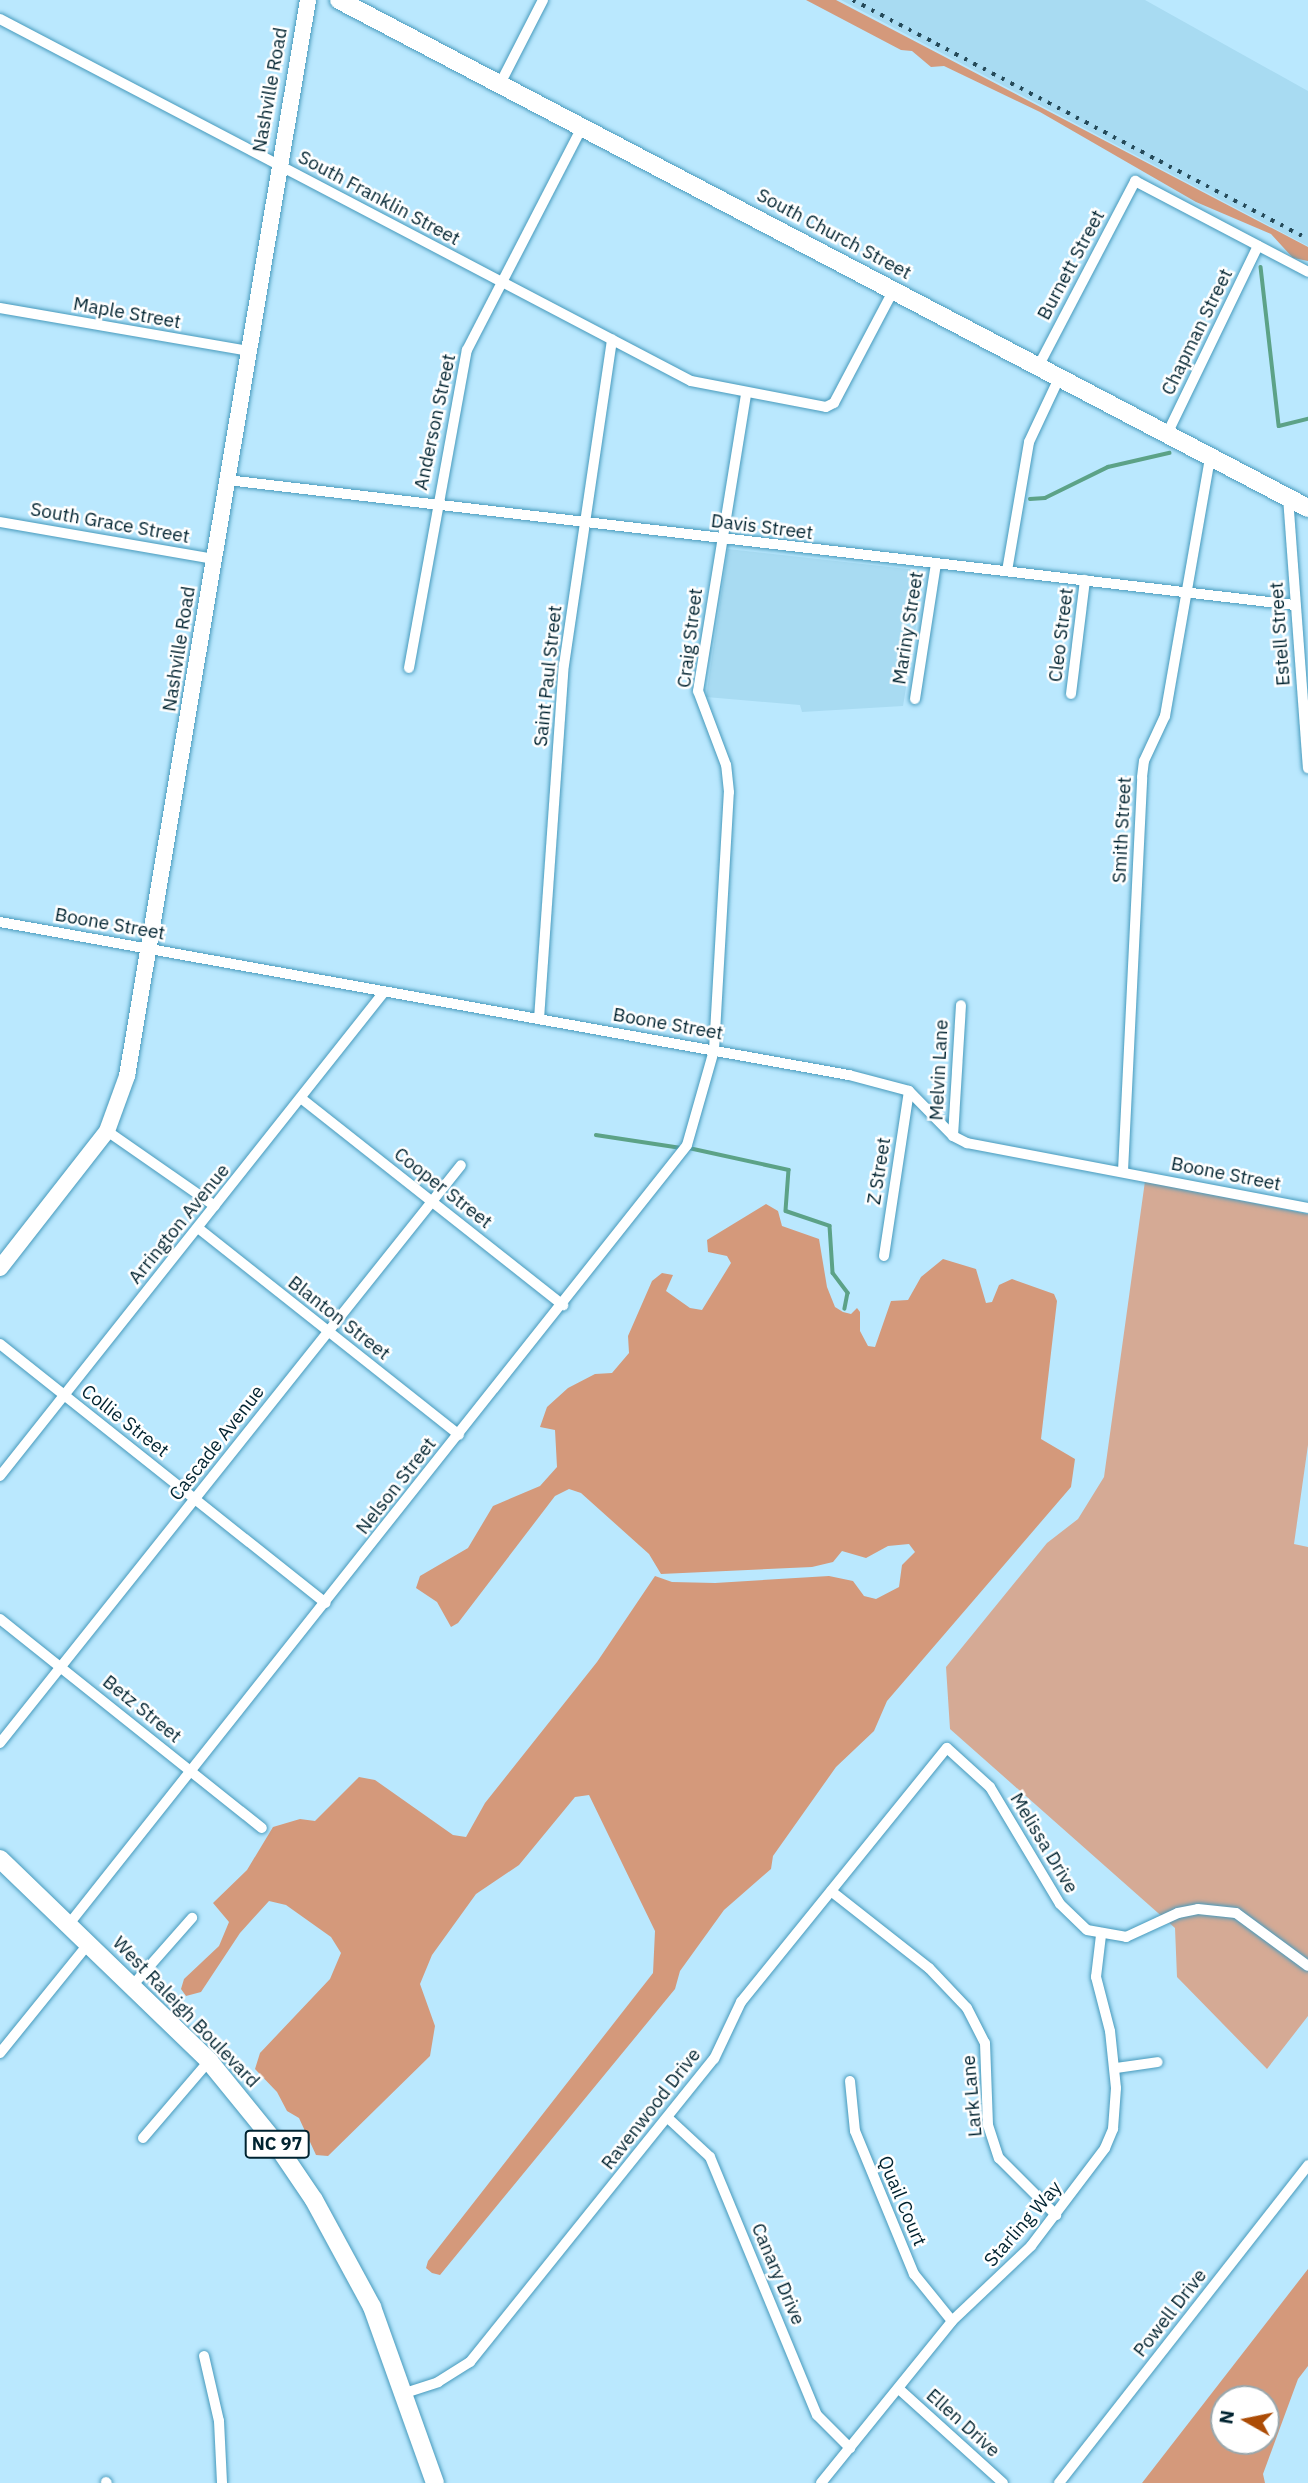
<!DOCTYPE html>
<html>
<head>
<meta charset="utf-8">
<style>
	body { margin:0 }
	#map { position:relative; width:1308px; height:2483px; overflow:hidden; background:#bae8fe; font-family:"IBM Plex Sans",sans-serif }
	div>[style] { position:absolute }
	.built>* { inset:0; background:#a8dbf2 }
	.green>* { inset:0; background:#d5aa95 }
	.forest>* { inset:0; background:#d4997b }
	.stream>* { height:3.5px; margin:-1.75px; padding:0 1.75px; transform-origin:1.75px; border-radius:1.75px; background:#5ca287 }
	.roads { filter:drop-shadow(0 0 2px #479abc) drop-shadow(0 0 2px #479abc) }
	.minor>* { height:10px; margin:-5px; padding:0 5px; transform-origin:5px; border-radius:5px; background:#fff }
	.secondary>* { height:16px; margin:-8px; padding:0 8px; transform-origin:8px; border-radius:8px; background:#fff }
	.primary>* { height:18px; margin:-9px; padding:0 9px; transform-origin:9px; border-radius:9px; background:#fff }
	.rail>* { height:3.5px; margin-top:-1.75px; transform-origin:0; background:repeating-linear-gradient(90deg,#254a59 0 3.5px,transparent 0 10.5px) }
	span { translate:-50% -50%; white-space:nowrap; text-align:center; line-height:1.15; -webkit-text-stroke:5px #fff; paint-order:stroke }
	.shield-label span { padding:2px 5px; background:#fff; border:2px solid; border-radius:5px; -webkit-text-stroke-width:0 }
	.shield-label { font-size:18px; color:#002330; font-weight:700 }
	.street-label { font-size:19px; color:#002330 }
	.north { position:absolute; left:1210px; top:2385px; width:70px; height:70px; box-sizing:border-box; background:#fff; border:2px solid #99a7ac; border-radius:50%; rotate:279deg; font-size:19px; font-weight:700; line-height:28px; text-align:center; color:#002330 }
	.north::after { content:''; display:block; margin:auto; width:24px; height:32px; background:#ac4c06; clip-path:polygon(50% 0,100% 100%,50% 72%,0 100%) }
</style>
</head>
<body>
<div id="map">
	<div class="built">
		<i style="clip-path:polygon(841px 0,1145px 0,1308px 91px,1308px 246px)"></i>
		<i style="clip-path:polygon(728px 549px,925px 571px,903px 706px,802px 712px,800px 705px,706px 697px)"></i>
	</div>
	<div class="green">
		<i style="clip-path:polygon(1145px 1181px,1308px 1214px,1308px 1445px,1294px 1544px,1308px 1547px,1308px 2016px,1267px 2069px,1177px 1977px,1175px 1928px,950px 1729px,946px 1667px,1047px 1543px,1078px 1519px,1104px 1477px)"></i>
	</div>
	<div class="forest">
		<i style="clip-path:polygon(806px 0,836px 0,1308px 247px,1308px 261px,1293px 258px,1271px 234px,1196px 202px,1040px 112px,944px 66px,931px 67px,912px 51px,901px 50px)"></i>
		<i style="clip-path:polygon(766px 1204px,778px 1211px,782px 1226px,819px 1239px,827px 1287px,835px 1307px,843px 1312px,851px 1314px,857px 1308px,860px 1312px,860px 1331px,868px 1346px,875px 1347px,891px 1301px,908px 1300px,921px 1277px,943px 1259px,976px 1269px,986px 1303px,992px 1302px,999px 1285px,1012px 1279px,1054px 1294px,1057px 1301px,1041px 1439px,1075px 1459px,1071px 1487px,887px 1701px,874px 1731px,836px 1767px,773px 1856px,771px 1869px,724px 1910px,680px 1971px,675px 1989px,440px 2275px,432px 2273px,426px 2268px,428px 2261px,653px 1973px,655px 1931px,589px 1795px,575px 1797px,519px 1865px,476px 1894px,432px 1955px,420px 1984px,435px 2026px,430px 2056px,328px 2156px,316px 2155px,299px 2118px,287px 2111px,277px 2092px,255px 2069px,260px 2053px,330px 1979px,341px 1953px,331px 1937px,286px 1905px,269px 1901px,240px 1933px,201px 1992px,186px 1996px,181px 1989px,184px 1979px,219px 1946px,229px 1922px,213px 1903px,247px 1870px,273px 1827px,300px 1819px,315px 1821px,359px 1777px,375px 1780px,453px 1835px,466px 1837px,485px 1803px,597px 1662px,655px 1576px,672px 1582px,715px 1583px,829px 1576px,853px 1581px,864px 1596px,876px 1599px,899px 1587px,902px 1565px,915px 1552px,909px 1544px,888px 1546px,866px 1558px,842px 1551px,833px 1562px,812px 1567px,661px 1574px,649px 1554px,581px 1493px,569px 1489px,555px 1496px,458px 1623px,451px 1627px,437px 1602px,416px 1588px,420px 1576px,468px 1548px,493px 1506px,540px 1486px,557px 1467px,555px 1430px,540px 1427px,547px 1407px,568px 1388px,595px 1374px,612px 1373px,629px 1353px,628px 1336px,652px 1281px,662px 1273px,673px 1275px,666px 1291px,690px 1308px,702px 1310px,731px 1263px,727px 1256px,708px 1252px,707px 1240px)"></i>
		<i style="clip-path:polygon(evenodd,1308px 2269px,1308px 2366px,1298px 2379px,1263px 2474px,1265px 2483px,1142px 2483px,1308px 2269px,1224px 2399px,1266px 2399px,1266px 2441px,1224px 2441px,1224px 2399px)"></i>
	</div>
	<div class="stream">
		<i style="left:1261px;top:267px;width:160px;rotate:83.5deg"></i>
		<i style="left:1279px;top:426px;width:30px;rotate:-14deg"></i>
		<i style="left:1030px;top:499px;width:15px;rotate:-4deg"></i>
		<i style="left:1045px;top:498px;width:70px;rotate:-26.2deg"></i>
		<i style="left:1108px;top:467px;width:63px;rotate:-12.9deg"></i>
		<i style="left:596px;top:1135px;width:86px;rotate:8.7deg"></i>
		<i style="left:689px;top:1148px;width:102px;rotate:12.4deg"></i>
		<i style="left:789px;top:1170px;width:41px;rotate:94.2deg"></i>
		<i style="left:786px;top:1211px;width:46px;rotate:18.8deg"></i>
		<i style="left:830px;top:1226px;width:47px;rotate:86.3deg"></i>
		<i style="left:833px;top:1273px;width:25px;rotate:53deg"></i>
		<i style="left:848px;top:1293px;width:16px;rotate:101deg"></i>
	</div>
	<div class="roads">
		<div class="minor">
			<i style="left:0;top:19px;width:780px;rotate:27.65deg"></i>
			<i style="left:691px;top:381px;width:137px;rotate:10.9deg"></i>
			<i style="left:826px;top:407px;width:9px;rotate:-27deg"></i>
			<i style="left:834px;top:403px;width:129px;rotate:-62.2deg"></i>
			<i style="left:501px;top:82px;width:92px;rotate:-62.9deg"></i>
			<i style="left:0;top:308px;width:252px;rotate:9.8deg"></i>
			<i style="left:1039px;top:365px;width:208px;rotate:-62.4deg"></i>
			<i style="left:1135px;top:181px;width:195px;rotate:27.7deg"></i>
			<i style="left:1167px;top:434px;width:209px;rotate:-64.2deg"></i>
			<i style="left:227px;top:480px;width:1074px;rotate:6.68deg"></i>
			<i style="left:1288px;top:497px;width:272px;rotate:85.8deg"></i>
			<i style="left:0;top:522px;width:218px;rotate:9.8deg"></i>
			<i style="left:1007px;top:571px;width:131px;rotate:-80.3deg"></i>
			<i style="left:1029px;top:442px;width:73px;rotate:-64.8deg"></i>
			<i style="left:409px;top:668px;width:323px;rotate:-79.7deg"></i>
			<i style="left:467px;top:350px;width:253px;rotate:-62.7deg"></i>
			<i style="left:1071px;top:694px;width:115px;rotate:-83deg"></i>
			<i style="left:915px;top:699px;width:137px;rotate:-81.2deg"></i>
			<i style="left:0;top:922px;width:863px;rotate:10.22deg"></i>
			<i style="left:849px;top:1075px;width:62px;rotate:14.9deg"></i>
			<i style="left:909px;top:1091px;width:63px;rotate:45.6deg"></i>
			<i style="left:953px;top:1136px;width:16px;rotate:27deg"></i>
			<i style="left:967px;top:1143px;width:347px;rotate:10.8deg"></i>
			<i style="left:539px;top:1019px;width:355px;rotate:-86deg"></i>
			<i style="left:564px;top:665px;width:329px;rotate:-81.6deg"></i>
			<i style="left:302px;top:1099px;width:333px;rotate:38.3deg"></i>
			<i style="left:107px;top:1131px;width:131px;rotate:34.8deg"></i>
			<i style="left:953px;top:1136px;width:131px;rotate:-86.5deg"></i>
			<i style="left:1123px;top:1171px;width:394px;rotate:-87.2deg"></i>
			<i style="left:1142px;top:777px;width:16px;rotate:-83deg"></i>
			<i style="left:1144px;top:761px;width:50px;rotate:-65deg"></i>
			<i style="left:1165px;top:716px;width:262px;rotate:-80.1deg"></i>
			<i style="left:198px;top:1228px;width:333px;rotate:38.4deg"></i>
			<i style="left:884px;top:1256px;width:167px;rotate:-81.4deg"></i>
			<i style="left:0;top:1344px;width:416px;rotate:38.5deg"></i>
			<i style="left:0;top:1476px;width:618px;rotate:-51.57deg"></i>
			<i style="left:0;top:1619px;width:335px;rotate:38.6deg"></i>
			<i style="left:0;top:1743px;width:739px;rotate:-51.42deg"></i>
			<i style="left:831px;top:1891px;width:125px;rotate:38.2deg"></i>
			<i style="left:929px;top:1968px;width:55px;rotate:46.5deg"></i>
			<i style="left:967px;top:2008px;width:39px;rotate:63deg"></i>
			<i style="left:985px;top:2043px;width:82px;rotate:87.9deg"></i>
			<i style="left:988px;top:2125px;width:35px;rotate:72deg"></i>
			<i style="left:999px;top:2158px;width:81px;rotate:45deg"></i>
			<i style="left:69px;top:1924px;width:994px;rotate:-51.57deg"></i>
			<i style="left:687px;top:1145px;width:99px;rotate:-74.1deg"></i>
			<i style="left:714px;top:1050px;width:258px;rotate:-86.7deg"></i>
			<i style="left:729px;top:792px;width:27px;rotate:-96deg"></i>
			<i style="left:726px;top:765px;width:79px;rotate:-110.7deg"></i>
			<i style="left:698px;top:691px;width:300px;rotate:-80.8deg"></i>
			<i style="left:132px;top:1986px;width:91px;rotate:-48.6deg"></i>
			<i style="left:0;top:2053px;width:141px;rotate:-51deg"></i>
			<i style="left:1116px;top:2068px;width:42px;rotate:-8.1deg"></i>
			<i style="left:850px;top:2081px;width:50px;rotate:84.3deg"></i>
			<i style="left:855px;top:2131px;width:155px;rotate:67.6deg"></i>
			<i style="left:914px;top:2274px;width:60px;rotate:51deg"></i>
			<i style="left:668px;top:2118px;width:57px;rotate:42.9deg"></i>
			<i style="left:710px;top:2157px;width:279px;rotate:67.5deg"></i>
			<i style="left:817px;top:2415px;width:47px;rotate:45deg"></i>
			<i style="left:143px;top:2138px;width:101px;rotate:-49.4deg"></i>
			<i style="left:204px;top:2356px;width:67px;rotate:77deg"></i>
			<i style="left:219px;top:2421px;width:62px;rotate:87.2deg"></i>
			<i style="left:899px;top:2389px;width:140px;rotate:42.1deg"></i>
			<i style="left:405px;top:2393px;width:35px;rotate:-18deg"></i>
			<i style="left:438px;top:2382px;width:38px;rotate:-32deg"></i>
			<i style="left:470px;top:2362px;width:389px;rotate:-51.2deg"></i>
			<i style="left:714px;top:2059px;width:63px;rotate:-64.7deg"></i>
			<i style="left:741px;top:2002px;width:327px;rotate:-51deg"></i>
			<i style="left:947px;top:1748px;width:58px;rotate:42.2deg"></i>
			<i style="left:990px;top:1787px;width:136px;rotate:59.1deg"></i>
			<i style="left:1060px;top:1904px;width:37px;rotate:44deg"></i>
			<i style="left:1087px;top:1930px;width:40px;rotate:10deg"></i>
			<i style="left:1126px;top:1937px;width:57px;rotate:-24.8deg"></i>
			<i style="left:1178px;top:1913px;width:20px;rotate:-11deg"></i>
			<i style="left:1198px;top:1909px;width:38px;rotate:6deg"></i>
			<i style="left:1236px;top:1913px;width:89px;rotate:36.4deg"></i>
			<i style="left:106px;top:2482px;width:1px;rotate:45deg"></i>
			<i style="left:821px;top:2483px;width:208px;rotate:-51deg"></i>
			<i style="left:952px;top:2321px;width:109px;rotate:-43.5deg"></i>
			<i style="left:1031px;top:2246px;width:123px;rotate:-52.9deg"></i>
			<i style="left:1105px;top:2148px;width:21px;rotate:-67deg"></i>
			<i style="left:1113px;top:2129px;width:41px;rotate:-85.8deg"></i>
			<i style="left:1116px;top:2088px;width:57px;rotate:-96deg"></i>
			<i style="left:1110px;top:2031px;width:56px;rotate:-104.5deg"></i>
			<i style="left:1096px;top:1977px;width:42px;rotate:-83.2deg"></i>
			<i style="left:1059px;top:2483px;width:404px;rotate:-51.9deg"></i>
		</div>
		<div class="secondary">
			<i style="left:0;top:1268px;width:174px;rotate:-52deg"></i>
			<i style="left:107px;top:1131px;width:59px;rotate:-70deg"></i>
			<i style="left:127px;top:1076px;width:1091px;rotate:-80.45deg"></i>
		</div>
		<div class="primary">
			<i style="left:339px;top:0;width:1094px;rotate:27.67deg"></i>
			<i style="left:0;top:1859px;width:291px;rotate:44deg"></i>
			<i style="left:209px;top:2061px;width:103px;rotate:50.9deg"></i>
			<i style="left:274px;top:2141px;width:71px;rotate:55.9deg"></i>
			<i style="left:314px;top:2200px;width:122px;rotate:61.5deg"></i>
			<i style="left:372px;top:2307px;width:187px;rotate:70.3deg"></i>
		</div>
	</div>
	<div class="rail">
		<i style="left:853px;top:0;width:514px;rotate:27.71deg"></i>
	</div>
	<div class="shield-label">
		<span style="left:277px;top:2144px">NC 97</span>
	</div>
	<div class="street-label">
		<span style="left:270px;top:90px;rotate:-80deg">Nashville Road</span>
		<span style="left:379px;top:198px;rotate:28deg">South Franklin Street</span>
		<span style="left:834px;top:234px;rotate:28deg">South Church Street</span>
		<span style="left:1071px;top:265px;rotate:-62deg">Burnett Street</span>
		<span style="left:127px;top:313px;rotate:10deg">Maple Street</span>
		<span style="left:1197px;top:332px;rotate:-64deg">Chapman Street</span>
		<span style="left:435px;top:422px;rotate:-78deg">Anderson Street</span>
		<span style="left:110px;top:523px;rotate:10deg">South Grace Street</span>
		<span style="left:762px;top:527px;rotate:7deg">Davis Street</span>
		<span style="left:908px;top:628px;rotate:-81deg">Mariny Street</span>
		<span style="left:1280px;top:634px;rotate:-94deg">Estell Street</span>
		<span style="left:1061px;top:635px;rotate:-83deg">Cleo Street</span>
		<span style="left:690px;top:638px;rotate:-83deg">Craig Street</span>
		<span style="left:179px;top:649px;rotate:-81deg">Nashville Road</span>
		<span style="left:548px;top:676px;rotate:-84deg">Saint Paul Street</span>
		<span style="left:1122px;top:830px;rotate:-87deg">Smith Street</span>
		<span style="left:110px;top:924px;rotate:10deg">Boone Street</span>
		<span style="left:668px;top:1024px;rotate:10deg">Boone Street</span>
		<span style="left:939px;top:1070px;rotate:-87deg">Melvin Lane</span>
		<span style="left:879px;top:1171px;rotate:-81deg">Z Street</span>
		<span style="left:1226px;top:1174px;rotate:11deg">Boone Street</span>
		<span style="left:443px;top:1188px;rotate:38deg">Cooper Street</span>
		<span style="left:179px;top:1224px;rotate:-51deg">Arrington Avenue</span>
		<span style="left:339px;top:1318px;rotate:38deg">Blanton Street</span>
		<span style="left:125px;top:1421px;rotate:38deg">Collie Street</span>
		<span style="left:217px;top:1443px;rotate:-52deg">Cascade Avenue</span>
		<span style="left:396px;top:1486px;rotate:-52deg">Nelson Street</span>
		<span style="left:142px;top:1709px;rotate:39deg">Betz Street</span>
		<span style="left:1044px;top:1843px;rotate:59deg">Melissa Drive</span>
		<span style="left:186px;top:2012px;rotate:46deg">West Raleigh Boulevard</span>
		<span style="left:972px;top:2096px;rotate:-95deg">Lark Lane</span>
		<span style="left:651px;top:2109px;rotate:-52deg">Ravenwood Drive</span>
		<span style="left:902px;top:2201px;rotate:67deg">Quail Court</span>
		<span style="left:1023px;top:2224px;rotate:-49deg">Starling Way</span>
		<span style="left:778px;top:2274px;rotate:67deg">Canary Drive</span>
		<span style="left:1170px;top:2313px;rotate:-52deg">Powell Drive</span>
		<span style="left:963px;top:2423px;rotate:42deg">Ellen Drive</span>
	</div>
	<div class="north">N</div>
</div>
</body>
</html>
